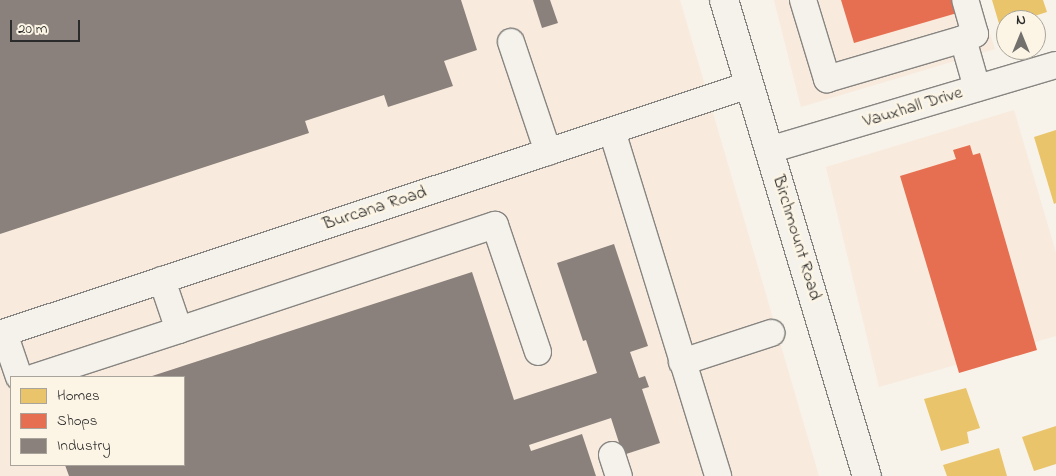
<!DOCTYPE html>
<html>
<head>
<meta charset="utf-8">
<style>
  body { margin:0 }
  #map { position:relative; width:1056px; height:476px; overflow:hidden; background:#f7f3ea; font-family:"Indie Flower",sans-serif }
  div>[style] { position:absolute }
  [style*='--x'] { left:calc(var(--x)*1px); top:calc(var(--y)*1px); width:calc(var(--w)*1px); rotate:calc(var(--a)*1deg) }
  .built>* { inset:0; background:#f8eadc }
  .homes>* { inset:0; background:#e9c46a }
  .shops>* { inset:0; background:#e76f51 }
  .industry>* { inset:0; background:#8a817c }
  .roads { filter:drop-shadow(1px 0 #878581) drop-shadow(-1px 0 #878581) drop-shadow(0 1px #878581) drop-shadow(0 -1px #878581) }
  .minor>* { height:26px; margin:-13px; padding:0 13px; transform-origin:13px; border-radius:13px; background:#f5f2ec }
  .major>* { height:28px; margin:-14px; padding:0 14px; transform-origin:14px; border-radius:14px; background:#f5f2ec }
  span { translate:-50% -50%; white-space:nowrap; text-align:center; line-height:1.15; -webkit-text-stroke:5px #fcf5e5; paint-order:stroke }
  .street-label { font-size:18px; color:#2b2b2b }
  .legend { position:absolute; left:10px; top:376px; width:175px; height:90px; box-sizing:border-box; background:#fcf5e5; border:1px solid #a8a49b; margin:0; padding:6px 9px; list-style:none; font-size:15px; color:#2b2b2b }
  .legend li { display:flex; align-items:center; gap:10px; height:25px }
  .legend b { width:25px; border:1px solid #a8a49b }
  .north { position:absolute; left:996px; top:10px; width:50px; height:50px; box-sizing:border-box; background:#fcf5e5; border:1px solid #a8a49b; border-radius:50%; rotate:0deg; font-size:14px; font-weight:700; line-height:20px; text-align:center; color:#2b2b2b }
  .north::after { content:''; display:block; margin:auto; width:18px; height:22px; background:#72716e; clip-path:polygon(50% 0,100% 100%,50% 72%,0 100%) }
  .scale { position:absolute; left:10px; top:20px; width:70px; height:22px; box-sizing:border-box; border:2px solid #2b2b2b; border-top:0; padding-left:6px; font-size:15px; line-height:18px; white-space:nowrap; color:#2b2b2b; -webkit-text-stroke:4px #fcf5e5; paint-order:stroke }
</style>
</head>
<body>
<div id="map">
  <div class="built">
    <i style="clip-path:polygon(evenodd,0 0,680px 0,819px 476px,0 476px,0 0,11px 377px,184px 377px,184px 465px,11px 465px,11px 377px)"></i>
    <i style="clip-path:polygon(774px 0,979px 0,995px 49px,801px 107px)"></i>
    <i style="clip-path:polygon(1014px 110px,1056px 253px,1056px 336px,879px 387px,826px 167px)"></i>
  </div>
  <div class="homes">
    <i style="clip-path:polygon(992px 0,1043px 0,1047px 12px,1022px 20px,1006px 20px,1006px 25px,1000px 27px)"></i>
    <i style="clip-path:polygon(1056px 130px,1056px 203px,1054px 204px,1034px 137px)"></i>
    <i style="clip-path:polygon(966px 388px,980px 428px,967px 432px,969px 443px,941px 451px,924px 399px)"></i>
    <i style="clip-path:polygon(1056px 426px,1056px 464px,1034px 471px,1022px 437px)"></i>
    <i style="clip-path:polygon(999px 448px,1007px 476px,947px 476px,943px 465px)"></i>
  </div>
  <div class="shops">
    <i style="clip-path:polygon(841px 0,956px 0,964px 11px,854px 43px)"></i>
    <i style="clip-path:polygon(970px 145px,973px 155px,980px 153px,1037px 350px,959px 373px,900px 176px,956px 159px,953px 150px)"></i>
  </div>
  <div class="industry">
    <i style="clip-path:polygon(0 0,461px 0,477px 50px,444px 61px,453px 86px,388px 107px,384px 95px,305px 121px,309px 133px,0 234px)"></i>
    <i style="clip-path:polygon(533px 0,550px 0,558px 23px,542px 28px)"></i>
    <i style="clip-path:polygon(614px 244px,648px 346px,630px 352px,639px 378px,645px 376px,649px 387px,642px 389px,660px 443px,623px 455px,611px 418px,529px 445px,531px 451px,582px 434px,596px 476px,69px 476px,65px 465px,184px 465px,184px 377px,149px 377px,472px 272px,514px 400px,597px 373px,586px 340px,583px 341px,557px 263px)"></i>
  </div>
  <div class="roads">
    <div class="minor">
      <i style="--x:803;--y:0;--w:83;--a:73.1"></i>
      <i style="--x:827;--y:79;--w:142;--a:-16.4"></i>
      <i style="--x:963;--y:39;--w:51;--a:74.1"></i>
      <i style="--x:963;--y:39;--w:13;--a:-23"></i>
      <i style="--x:975;--y:34;--w:35;--a:-106"></i>
      <i style="--x:511;--y:42;--w:116;--a:71.4"></i>
      <i style="--x:612;--y:131;--w:361;--a:72.9"></i>
      <i style="--x:769;--y:150;--w:299;--a:-16.5"></i>
      <i style="--x:179;--y:330;--w:333;--a:-18.4"></i>
      <i style="--x:495;--y:225;--w:134;--a:71.3"></i>
      <i style="--x:4;--y:333;--w:46;--a:71.2"></i>
      <i style="--x:0;--y:334;--w:789;--a:-18.39"></i>
      <i style="--x:682;--y:362;--w:94;--a:-18"></i>
      <i style="--x:35;--y:377;--w:151;--a:-18.1"></i>
      <i style="--x:179;--y:330;--w:53;--a:-108.8"></i>
      <i style="--x:612;--y:455;--w:22;--a:72"></i>
    </div>
    <div class="major">
      <i style="--x:724;--y:0;--w:497;--a:73.3"></i>
    </div>
  </div>
  <div class="street-label">
    <span style="left:913px;top:108px;rotate:-17deg">Vauxhall Drive</span>
    <span style="left:375px;top:209px;rotate:-18deg">Burcana Road</span>
    <span style="left:796px;top:238px;rotate:73deg">Birchmount Road</span>
  </div>
  <ul class="legend">
  <li><b style="height:14px;background:#e9c46a"></b>Homes</li>
  <li><b style="height:14px;background:#e76f51"></b>Shops</li>
  <li><b style="height:14px;background:#8a817c"></b>Industry</li>
  </ul>
  <div class="north">N</div>
  <div class="scale">20 m</div>
</div>
</body>
</html>
